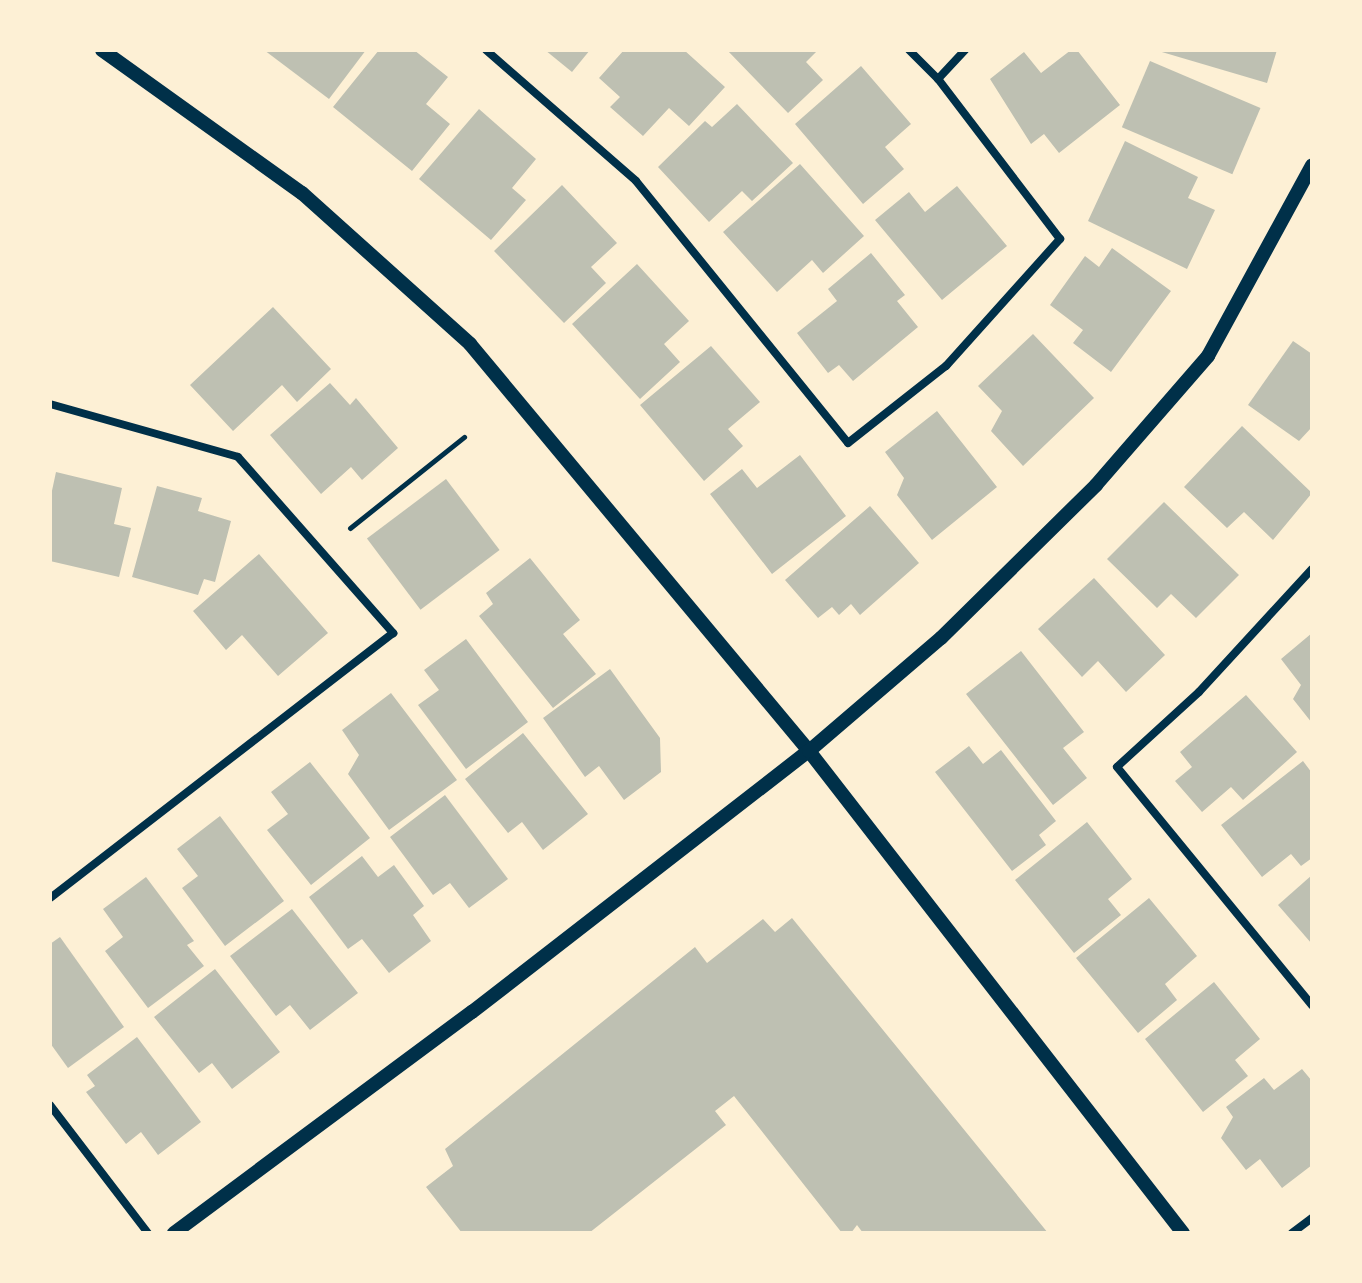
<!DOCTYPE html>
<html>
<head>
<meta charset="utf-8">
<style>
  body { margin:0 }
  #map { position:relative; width:1362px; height:1283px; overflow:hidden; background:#fdf0d5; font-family:"PT Serif",serif }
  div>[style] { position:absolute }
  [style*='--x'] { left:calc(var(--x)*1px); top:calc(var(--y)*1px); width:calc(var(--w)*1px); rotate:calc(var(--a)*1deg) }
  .building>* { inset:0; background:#bec0b2; transform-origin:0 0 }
  .path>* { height:5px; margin:-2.5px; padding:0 2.5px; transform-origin:2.5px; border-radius:2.5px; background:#003049 }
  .minor>* { height:8px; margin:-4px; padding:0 4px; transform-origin:4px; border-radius:4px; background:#003049 }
  .tertiary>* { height:14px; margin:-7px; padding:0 7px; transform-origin:7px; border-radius:7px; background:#003049 }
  span { translate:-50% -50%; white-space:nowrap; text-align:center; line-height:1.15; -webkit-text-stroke:6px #fdf0d5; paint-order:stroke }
  .frame { position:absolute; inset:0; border:52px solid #fdf0d5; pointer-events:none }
</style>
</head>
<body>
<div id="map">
  <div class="building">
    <i style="clip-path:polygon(264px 50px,366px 50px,329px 99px)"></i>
    <i style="clip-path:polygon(379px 50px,414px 50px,448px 77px,426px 104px,450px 124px,412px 171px,333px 107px)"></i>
    <i style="clip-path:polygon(545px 50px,590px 50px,572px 72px)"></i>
    <i style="clip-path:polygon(624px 50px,684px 50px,725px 87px,689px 126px,669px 108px,643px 136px,610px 107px,620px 97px,599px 78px)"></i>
    <i style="clip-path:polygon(727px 50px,818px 50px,806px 62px,823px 80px,788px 113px)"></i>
    <i style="clip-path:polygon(1071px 50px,1077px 50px,1120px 105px,1059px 153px,1044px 134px,1031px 144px,990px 79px,1024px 52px,1041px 73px)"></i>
    <i style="clip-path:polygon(1155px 50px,1277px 50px,1267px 83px)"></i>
    <i style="left:1150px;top:61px;width:120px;height:72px;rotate:23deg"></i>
    <i style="clip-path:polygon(861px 66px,911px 124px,885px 147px,904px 169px,863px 204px,795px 124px)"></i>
    <i style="clip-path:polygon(737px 104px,793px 163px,752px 201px,742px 191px,709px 222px,658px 167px,705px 121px,712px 127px)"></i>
    <i style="clip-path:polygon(479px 109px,536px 159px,512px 188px,526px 200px,491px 240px,419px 179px)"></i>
    <i style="clip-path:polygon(1125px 141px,1198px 177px,1188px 198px,1215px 210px,1187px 269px,1088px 221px)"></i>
    <i style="clip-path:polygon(800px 164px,864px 236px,823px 273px,812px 260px,777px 292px,723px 232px)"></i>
    <i style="clip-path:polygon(562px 185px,617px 243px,591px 267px,606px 283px,564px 323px,494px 251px)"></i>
    <i style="clip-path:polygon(957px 186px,1007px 246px,942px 300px,875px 220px,909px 192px,925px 212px)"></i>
    <i style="clip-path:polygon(1112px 248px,1171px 291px,1111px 372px,1073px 343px,1083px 330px,1050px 305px,1085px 256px,1099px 267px)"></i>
    <i style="clip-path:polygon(871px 253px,905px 295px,897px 301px,918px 327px,853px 381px,839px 365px,828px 373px,797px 333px,837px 301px,828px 289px)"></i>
    <i style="clip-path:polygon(637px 264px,689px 321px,664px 344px,680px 362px,640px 399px,572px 324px)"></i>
    <i style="clip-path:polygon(273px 307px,331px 369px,297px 402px,282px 385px,233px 431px,190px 385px)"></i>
    <i style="clip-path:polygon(1033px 334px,1094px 398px,1023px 466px,991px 431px,1002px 411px,978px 386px)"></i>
    <i style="clip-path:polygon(1293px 341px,1312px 354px,1312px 427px,1299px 441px,1248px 405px)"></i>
    <i style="clip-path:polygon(711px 346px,760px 402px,728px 429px,743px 446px,704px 481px,640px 405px)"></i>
    <i style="clip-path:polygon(330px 383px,350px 405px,356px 398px,398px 448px,362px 480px,351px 467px,321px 494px,270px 435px)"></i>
    <i style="clip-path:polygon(937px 411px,997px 487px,932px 540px,897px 495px,904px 478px,885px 452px)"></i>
    <i style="clip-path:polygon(1242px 426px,1312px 493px,1273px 540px,1244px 512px,1227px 528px,1184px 487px)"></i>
    <i style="clip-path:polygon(800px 455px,846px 516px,772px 574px,710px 494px,742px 469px,757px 488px)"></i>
    <i style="clip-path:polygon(56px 472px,122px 488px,114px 524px,131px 528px,119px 577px,50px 561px,50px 500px)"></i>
    <i style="left:446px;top:479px;width:89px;height:99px;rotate:53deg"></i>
    <i style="clip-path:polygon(157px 486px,202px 498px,198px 511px,231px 521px,215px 582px,204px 579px,198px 595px,132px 577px)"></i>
    <i style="clip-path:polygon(1164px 502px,1239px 575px,1196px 618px,1171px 594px,1157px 608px,1107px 559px)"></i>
    <i style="clip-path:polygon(870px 506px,919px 563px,860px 615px,851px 604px,839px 615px,832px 607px,818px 618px,785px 580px)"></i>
    <i style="clip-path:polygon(259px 554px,328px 633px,278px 676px,242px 635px,226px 650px,193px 611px)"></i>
    <i style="clip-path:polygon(530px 558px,580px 620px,563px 634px,596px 674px,553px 708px,479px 616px,493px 604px,486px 593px)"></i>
    <i style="clip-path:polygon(1094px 578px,1165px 655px,1126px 692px,1098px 661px,1082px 677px,1038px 629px)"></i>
    <i style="clip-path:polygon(1312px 633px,1312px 723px,1293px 699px,1301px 685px,1281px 659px)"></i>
    <i style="clip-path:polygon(466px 639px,528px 722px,466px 769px,418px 705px,439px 690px,424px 670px)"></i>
    <i style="clip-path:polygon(1021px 651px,1084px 732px,1063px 748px,1087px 778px,1053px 805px,966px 694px)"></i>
    <i style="clip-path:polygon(610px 669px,660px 738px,661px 772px,624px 800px,599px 766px,585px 777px,543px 718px)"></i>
    <i style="clip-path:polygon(391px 693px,457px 780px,389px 830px,348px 774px,359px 755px,342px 730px)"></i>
    <i style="clip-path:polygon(1246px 695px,1297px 752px,1243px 800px,1231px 787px,1202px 812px,1175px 781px,1192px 767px,1180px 752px)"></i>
    <i style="clip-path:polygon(523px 733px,588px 814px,543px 850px,522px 822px,508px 833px,465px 779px)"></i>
    <i style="clip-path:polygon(969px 746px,983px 764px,1001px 750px,1056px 821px,1039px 835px,1046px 845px,1012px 871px,935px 772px)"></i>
    <i style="clip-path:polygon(1303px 761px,1312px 773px,1312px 858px,1301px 866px,1291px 854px,1262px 877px,1221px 825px)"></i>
    <i style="clip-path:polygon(310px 762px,370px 838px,311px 885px,267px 830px,288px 814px,271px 792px)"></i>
    <i style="clip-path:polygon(445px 795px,508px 879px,469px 908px,450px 883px,433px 895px,390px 837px)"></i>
    <i style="clip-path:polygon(220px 816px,284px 901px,225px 946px,182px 888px,198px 876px,177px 849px)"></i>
    <i style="clip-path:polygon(1087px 822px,1132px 879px,1108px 899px,1121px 915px,1074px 953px,1015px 880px)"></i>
    <i style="clip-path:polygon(362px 856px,378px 877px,394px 865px,424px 906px,413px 915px,431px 941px,389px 973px,362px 939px,348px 949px,309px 897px)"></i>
    <i style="clip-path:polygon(1312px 875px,1312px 944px,1278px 905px)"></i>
    <i style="clip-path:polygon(146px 877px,194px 941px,187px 945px,204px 966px,148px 1008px,105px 951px,123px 937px,103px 909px)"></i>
    <i style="clip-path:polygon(1149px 898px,1197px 956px,1165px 984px,1177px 1000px,1138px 1033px,1076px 958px)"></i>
    <i style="clip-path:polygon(292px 909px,358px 993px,310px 1030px,290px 1005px,276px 1016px,230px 956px)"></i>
    <i style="clip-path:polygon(792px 918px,1048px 1233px,863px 1233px,857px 1225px,851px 1233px,842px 1233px,734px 1096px,715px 1111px,726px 1125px,589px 1233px,462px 1233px,426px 1187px,453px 1166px,445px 1149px,695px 947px,707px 963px,763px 919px,775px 932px)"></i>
    <i style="clip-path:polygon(60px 937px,124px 1027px,68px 1068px,50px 1043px,50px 944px)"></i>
    <i style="clip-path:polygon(215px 969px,280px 1052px,232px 1089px,212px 1063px,199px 1073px,154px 1017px)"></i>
    <i style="clip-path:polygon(1214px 982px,1260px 1039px,1235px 1060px,1248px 1076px,1203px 1112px,1145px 1039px)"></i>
    <i style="clip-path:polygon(137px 1037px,201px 1122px,158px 1155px,141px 1132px,126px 1144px,86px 1092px,95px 1086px,87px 1075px)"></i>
    <i style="clip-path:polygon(1302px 1069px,1312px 1081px,1312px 1165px,1282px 1188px,1260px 1159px,1246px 1170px,1221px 1138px,1233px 1117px,1226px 1107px,1264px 1078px,1274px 1090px)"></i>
  </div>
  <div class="path">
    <i style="--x:350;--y:528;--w:146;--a:-38.6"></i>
  </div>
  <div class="minor">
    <i style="--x:486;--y:50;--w:199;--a:41.1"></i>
    <i style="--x:636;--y:181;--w:337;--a:51"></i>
    <i style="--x:848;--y:443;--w:125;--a:-38.2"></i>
    <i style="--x:946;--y:366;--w:171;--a:-48.1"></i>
    <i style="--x:1060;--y:239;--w:201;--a:-127.3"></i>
    <i style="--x:938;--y:79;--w:41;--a:-135"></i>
    <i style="--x:938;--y:79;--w:40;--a:-47"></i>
    <i style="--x:50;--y:404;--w:195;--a:15.7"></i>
    <i style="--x:238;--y:457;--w:235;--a:48.6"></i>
    <i style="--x:393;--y:633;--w:433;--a:142.3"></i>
    <i style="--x:1312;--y:569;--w:167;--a:132.6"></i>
    <i style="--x:1199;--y:692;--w:111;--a:137.6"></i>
    <i style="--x:1117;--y:767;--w:308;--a:50.7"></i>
    <i style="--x:50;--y:1105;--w:161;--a:52.6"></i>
    <i style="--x:1292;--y:1233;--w:25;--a:-37"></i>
  </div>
  <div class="tertiary">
    <i style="--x:102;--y:50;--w:246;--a:35.6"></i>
    <i style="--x:302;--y:193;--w:226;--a:41.9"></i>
    <i style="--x:470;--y:344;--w:530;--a:50.21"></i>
    <i style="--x:809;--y:751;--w:610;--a:52.19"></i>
    <i style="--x:174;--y:1233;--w:371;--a:-36.6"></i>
    <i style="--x:472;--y:1012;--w:426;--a:-37.8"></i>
    <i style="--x:809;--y:751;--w:174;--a:-40.6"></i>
    <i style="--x:941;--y:638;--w:218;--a:-44.6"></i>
    <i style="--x:1096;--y:485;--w:171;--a:-49"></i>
    <i style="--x:1208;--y:356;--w:217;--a:-61.4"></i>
  </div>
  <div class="frame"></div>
</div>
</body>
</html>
